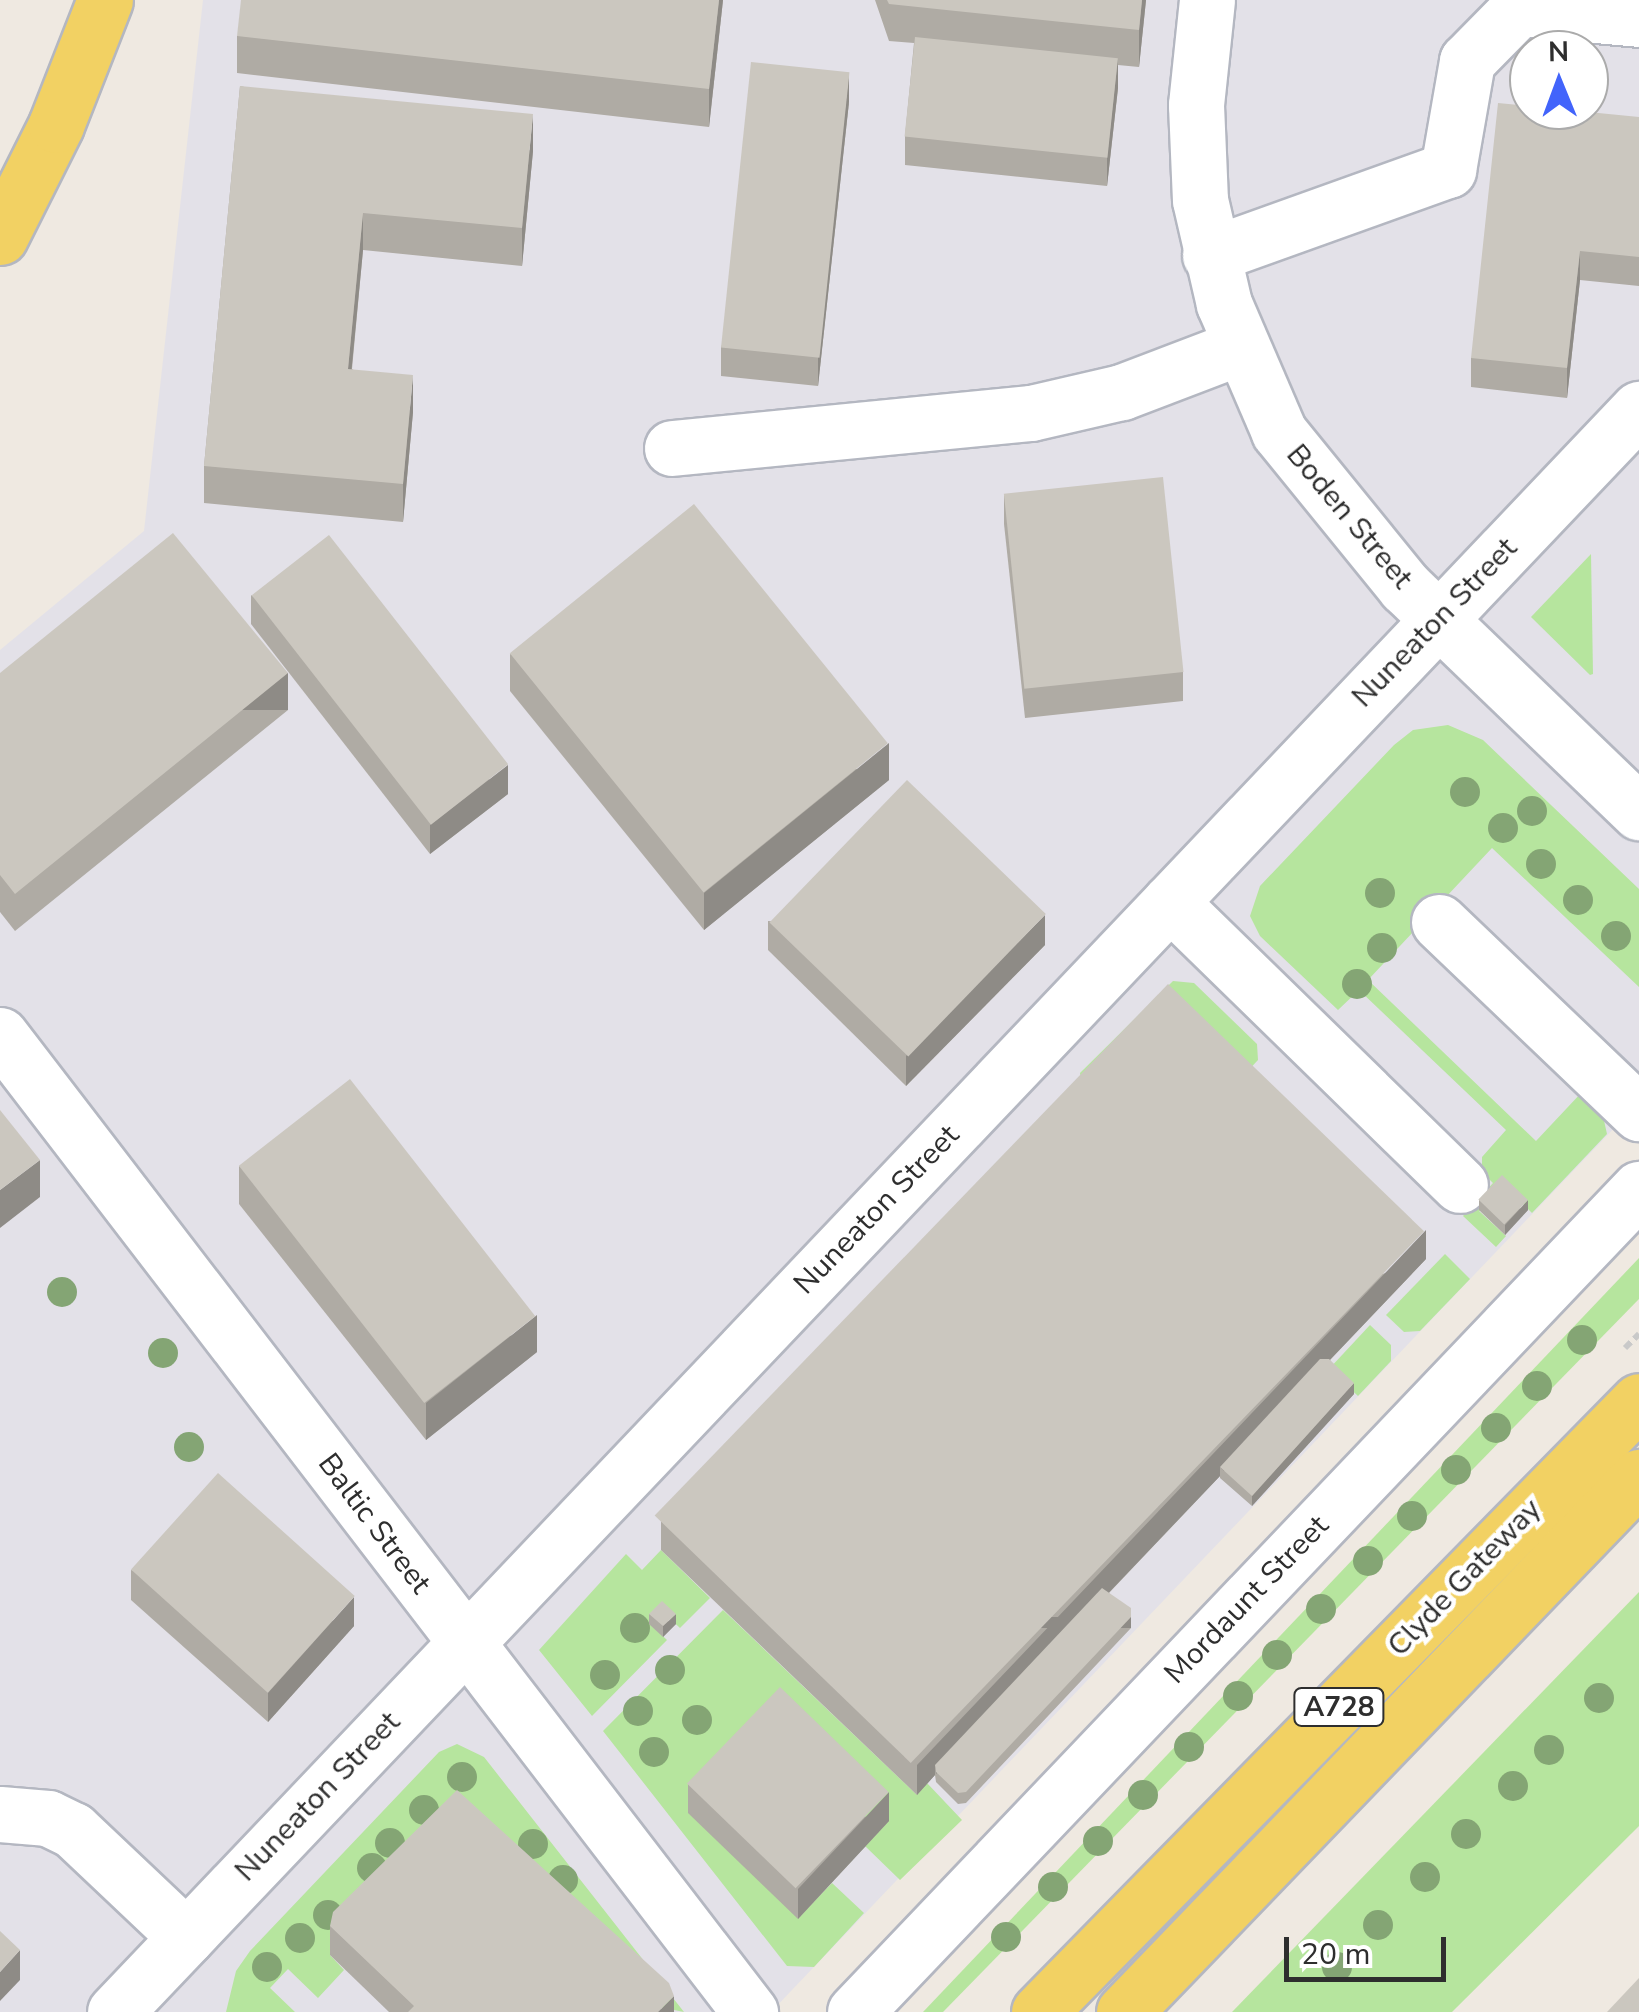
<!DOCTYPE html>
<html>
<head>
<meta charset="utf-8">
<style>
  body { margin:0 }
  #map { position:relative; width:1639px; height:2012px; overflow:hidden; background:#efe9e1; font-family:"Nunito Sans",sans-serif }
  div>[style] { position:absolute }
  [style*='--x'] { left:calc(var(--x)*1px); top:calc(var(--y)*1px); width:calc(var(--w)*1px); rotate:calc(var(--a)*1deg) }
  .industrial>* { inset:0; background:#e3e1e8 }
  .green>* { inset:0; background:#b6e59e }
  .path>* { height:6px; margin-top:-3px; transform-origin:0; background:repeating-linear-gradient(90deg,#c9c9c9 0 8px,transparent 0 13px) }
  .roads { filter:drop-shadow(2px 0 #b4b7c1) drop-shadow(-2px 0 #b4b7c1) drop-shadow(0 2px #b4b7c1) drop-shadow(0 -2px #b4b7c1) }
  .minor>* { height:55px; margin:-27.5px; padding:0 27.5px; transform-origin:27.5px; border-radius:27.5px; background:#fff }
  .major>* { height:55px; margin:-27.5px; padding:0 27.5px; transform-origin:27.5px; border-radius:27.5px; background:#f2d163 }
  .trees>* { width:30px; height:30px; margin:-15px; border-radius:50%; background:#84a574 }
  .wall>* { inset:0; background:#afaba4 }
  .shaded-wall>* { inset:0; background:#8e8b86; transform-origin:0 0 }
  .building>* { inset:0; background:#cbc7bf; transform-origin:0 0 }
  span { translate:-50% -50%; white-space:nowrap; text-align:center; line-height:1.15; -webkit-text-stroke:9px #fff; paint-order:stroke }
  .shield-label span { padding:2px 8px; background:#fff; border:2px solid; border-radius:8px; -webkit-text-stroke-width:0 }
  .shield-label { font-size:28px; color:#2e2e2e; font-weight:700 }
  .street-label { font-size:30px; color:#2e2e2e }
  .north { position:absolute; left:1509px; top:30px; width:100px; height:100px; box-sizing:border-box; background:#fff; border:2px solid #ababab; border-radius:50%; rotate:359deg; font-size:28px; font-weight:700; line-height:40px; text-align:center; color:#2e2e2e }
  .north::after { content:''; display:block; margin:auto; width:35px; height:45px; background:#4264fb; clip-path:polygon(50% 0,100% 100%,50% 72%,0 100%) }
  .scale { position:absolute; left:1284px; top:1937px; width:162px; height:45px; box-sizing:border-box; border:5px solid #2e2e2e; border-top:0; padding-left:12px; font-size:30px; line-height:35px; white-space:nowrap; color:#2e2e2e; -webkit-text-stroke:8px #fff; paint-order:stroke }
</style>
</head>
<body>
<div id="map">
  <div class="industrial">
    <i style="clip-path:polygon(evenodd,203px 0,1639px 0,1639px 1102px,771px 2012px,0 2012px,0 650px,144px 531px,203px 0,1529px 50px,1589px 50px,1589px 110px,1529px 110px,1529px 50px)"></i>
  </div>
  <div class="green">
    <i style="clip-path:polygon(1591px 554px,1593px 674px,1590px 675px,1531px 617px)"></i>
    <i style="clip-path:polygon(1448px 725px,1483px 740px,1639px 889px,1639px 987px,1492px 848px,1368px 980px,1536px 1141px,1582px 1092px,1603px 1116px,1607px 1134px,1532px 1213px,1520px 1201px,1479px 1211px,1506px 1236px,1496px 1247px,1463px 1216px,1493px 1183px,1482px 1172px,1482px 1157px,1506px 1130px,1359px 990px,1338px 1010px,1260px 936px,1250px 916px,1260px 886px,1394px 745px,1413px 730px)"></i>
    <i style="clip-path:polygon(1173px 981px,1194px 983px,1257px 1044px,1258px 1060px,1242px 1077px,1081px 1080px,1080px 1073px)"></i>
    <i style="clip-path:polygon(1445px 1254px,1470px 1279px,1420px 1331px,1404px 1332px,1386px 1315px)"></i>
    <i style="clip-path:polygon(1639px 1258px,1639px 1299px,943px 2012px,923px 2012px)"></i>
    <i style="clip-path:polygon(1370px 1325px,1391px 1345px,1391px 1361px,1358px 1396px,1329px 1369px)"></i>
    <i style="clip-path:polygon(661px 1550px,710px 1598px,680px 1628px,663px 1612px,650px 1624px,667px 1640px,592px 1716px,539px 1650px,626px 1554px,642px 1570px)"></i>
    <i style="clip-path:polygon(1639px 1592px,1639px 1826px,1452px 2012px,1232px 2012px)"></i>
    <i style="clip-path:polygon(723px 1610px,916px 1794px,927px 1783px,962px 1820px,900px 1880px,865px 1846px,889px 1821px,798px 1918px,832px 1883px,864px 1913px,814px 1967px,787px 1966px,603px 1731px)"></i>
    <i style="clip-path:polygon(457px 1744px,484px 1757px,684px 2012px,333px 1941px,330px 1955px,344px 1970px,318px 1998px,288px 1969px,270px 1988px,295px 2012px,226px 2012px,236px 1971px,250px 1951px,439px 1752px)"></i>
  </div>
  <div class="path">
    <i style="--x:1625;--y:1348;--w:20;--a:-45"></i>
  </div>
  <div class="roads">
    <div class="minor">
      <i style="--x:1207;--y:0;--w:106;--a:96"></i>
      <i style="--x:1196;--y:105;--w:95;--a:87.6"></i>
      <i style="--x:1200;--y:200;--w:107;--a:77"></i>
      <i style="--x:1224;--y:304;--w:139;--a:66.7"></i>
      <i style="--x:1279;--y:432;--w:200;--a:50.9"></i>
      <i style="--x:1405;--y:587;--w:325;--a:43.9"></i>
      <i style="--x:1210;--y:255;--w:253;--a:-19.7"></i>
      <i style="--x:1448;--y:170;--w:111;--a:-80.1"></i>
      <i style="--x:1467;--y:61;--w:74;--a:-45.5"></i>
      <i style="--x:1519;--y:8;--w:121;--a:5.2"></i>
      <i style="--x:672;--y:448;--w:361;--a:-5.6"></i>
      <i style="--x:1031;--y:413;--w:93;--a:-13"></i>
      <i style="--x:1122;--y:392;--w:126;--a:-20.9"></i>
      <i style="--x:1170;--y:902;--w:405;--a:44.3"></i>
      <i style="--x:1439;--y:922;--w:277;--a:43.7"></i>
      <i style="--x:0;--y:1035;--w:1232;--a:52.49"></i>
      <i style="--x:0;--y:1814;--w:48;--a:4.8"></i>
      <i style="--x:48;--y:1818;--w:28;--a:26"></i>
      <i style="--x:73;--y:1830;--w:156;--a:43.4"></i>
      <i style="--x:115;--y:2012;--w:2212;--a:-46.45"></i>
      <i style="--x:855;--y:2012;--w:1137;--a:-46.39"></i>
    </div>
    <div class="major">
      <i style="--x:0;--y:237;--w:125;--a:-63.4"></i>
      <i style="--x:56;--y:125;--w:134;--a:-68.6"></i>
      <i style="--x:1039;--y:2012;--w:856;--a:-45.52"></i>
      <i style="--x:1124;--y:2012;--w:743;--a:-46.09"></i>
    </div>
  </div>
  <div class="trees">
    <i style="left:1465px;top:792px"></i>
    <i style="left:1532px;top:811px"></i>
    <i style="left:1503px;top:828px"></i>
    <i style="left:1541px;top:864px"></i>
    <i style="left:1380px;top:893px"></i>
    <i style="left:1578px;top:900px"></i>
    <i style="left:1616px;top:936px"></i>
    <i style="left:1382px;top:948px"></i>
    <i style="left:1357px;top:984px"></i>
    <i style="left:62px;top:1292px"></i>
    <i style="left:1582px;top:1340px"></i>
    <i style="left:163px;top:1353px"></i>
    <i style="left:1537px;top:1386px"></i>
    <i style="left:1496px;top:1428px"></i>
    <i style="left:189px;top:1447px"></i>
    <i style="left:1456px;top:1470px"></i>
    <i style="left:1412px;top:1516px"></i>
    <i style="left:1368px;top:1561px"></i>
    <i style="left:1321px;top:1609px"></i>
    <i style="left:635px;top:1628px"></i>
    <i style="left:1277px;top:1655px"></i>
    <i style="left:670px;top:1670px"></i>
    <i style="left:605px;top:1675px"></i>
    <i style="left:1238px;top:1696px"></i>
    <i style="left:1599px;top:1698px"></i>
    <i style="left:638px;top:1711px"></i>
    <i style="left:697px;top:1720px"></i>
    <i style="left:1189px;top:1747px"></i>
    <i style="left:1549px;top:1750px"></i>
    <i style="left:654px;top:1752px"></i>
    <i style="left:462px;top:1777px"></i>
    <i style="left:1513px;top:1786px"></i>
    <i style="left:1143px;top:1795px"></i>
    <i style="left:424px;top:1810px"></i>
    <i style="left:1466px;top:1834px"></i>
    <i style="left:1098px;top:1841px"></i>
    <i style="left:390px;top:1843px"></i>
    <i style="left:533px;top:1844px"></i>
    <i style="left:372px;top:1868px"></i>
    <i style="left:1425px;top:1877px"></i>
    <i style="left:563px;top:1880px"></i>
    <i style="left:1053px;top:1887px"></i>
    <i style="left:328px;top:1915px"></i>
    <i style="left:1378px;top:1925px"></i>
    <i style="left:1006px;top:1937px"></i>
    <i style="left:300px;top:1938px"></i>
    <i style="left:267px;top:1967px"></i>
    <i style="left:1337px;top:1967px"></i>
  </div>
  <div class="wall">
    <i style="clip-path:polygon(723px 0,709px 127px,237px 73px,237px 36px)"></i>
    <i style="clip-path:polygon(875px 0,1146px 0,1139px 67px,1118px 65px,1118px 88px,1107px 186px,905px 165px,905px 136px,914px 43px,889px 41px)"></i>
    <i style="clip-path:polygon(240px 86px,533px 151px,522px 266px,363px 250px,352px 369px,413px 412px,403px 522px,204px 503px,204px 466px)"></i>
    <i style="clip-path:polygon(849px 102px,818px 386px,721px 376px,721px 347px)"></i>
    <i style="clip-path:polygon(1639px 117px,1639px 286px,1580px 280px,1567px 398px,1471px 387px,1471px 358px)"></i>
    <i style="clip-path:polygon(1004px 495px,1183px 672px,1183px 701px,1025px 718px,1004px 524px)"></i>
    <i style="clip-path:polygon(251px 595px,508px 794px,430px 854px,251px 624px)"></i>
    <i style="clip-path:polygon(510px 654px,889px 780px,704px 930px,510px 691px)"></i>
    <i style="clip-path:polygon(0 673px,288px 710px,15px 931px,0 912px)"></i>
    <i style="clip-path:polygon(768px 921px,1045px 945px,906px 1086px,768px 950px)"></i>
    <i style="clip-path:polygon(239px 1166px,537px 1352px,426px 1440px,239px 1204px)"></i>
    <i style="clip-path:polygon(1479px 1200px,1528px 1210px,1505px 1235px,1479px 1210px)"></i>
    <i style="clip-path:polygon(1426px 1259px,1330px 1360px,1354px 1394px,1252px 1506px,1220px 1478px,1220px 1476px,1109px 1593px,1131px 1628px,966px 1803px,958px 1804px,936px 1782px,935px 1775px,917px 1795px,661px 1550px,661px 1521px)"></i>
    <i style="clip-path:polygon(131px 1570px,354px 1626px,268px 1722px,131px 1600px)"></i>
    <i style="clip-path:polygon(649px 1614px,676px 1624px,663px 1637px,649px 1624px)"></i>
    <i style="clip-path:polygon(688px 1784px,889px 1821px,798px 1919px,688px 1813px)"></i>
    <i style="clip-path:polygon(330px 1926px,674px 2012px,389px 2012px,330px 1955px)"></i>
  </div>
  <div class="shaded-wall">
    <i style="clip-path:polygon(719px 0,723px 0,709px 127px,709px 89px)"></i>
    <i style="clip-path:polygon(1142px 0,1146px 0,1139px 67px,1139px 30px)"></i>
    <i style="clip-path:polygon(1118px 58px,1118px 88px,1107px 186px,1107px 157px)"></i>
    <i style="clip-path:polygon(849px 72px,849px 102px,818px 386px,818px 357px)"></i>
    <i style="clip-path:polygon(533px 114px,533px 151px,522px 266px,522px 228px)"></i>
    <i style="clip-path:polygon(363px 213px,363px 250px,348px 406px,348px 369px)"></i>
    <i style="clip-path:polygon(1580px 251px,1580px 280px,1567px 398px,1567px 368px)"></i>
    <i style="clip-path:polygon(413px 375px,413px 412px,403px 522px,403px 484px)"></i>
    <i style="left:288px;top:673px;width:37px;height:351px;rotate:90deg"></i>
    <i style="clip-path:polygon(889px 743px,889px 780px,704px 930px,704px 893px)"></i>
    <i style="clip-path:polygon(508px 765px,508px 794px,430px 854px,430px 825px)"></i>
    <i style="clip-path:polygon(1045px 915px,1045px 945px,906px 1086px,906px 1056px)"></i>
    <i style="clip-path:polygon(40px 1160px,40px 1197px,0 1228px,0 1190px)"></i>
    <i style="clip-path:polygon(1528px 1200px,1528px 1210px,1505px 1235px,1505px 1225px)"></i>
    <i style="clip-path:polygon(1426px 1230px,1426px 1259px,1224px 1471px,1220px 1467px,1220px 1476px,936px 1774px,935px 1765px,935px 1775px,917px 1795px,917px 1765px)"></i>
    <i style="clip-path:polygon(537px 1315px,537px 1352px,426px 1440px,426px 1403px)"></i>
    <i style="clip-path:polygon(1354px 1383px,1354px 1394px,1252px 1506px,1252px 1496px)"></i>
    <i style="clip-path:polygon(354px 1597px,354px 1626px,268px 1722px,268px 1693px)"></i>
    <i style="clip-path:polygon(676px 1614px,676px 1624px,663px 1637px,663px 1626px)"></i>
    <i style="left:1131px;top:1617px;width:11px;height:241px;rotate:90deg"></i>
    <i style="clip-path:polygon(889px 1792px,889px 1821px,798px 1919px,798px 1889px)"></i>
    <i style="clip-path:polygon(20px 1950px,20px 1980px,0 2001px,0 1972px)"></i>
    <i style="clip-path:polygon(674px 1996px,674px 2012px,658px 2012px)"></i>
  </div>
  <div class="building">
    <i style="clip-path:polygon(241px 0,719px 0,709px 89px,237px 36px)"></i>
    <i style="clip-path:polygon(887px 0,1142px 0,1139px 30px,889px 4px)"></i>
    <i style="left:915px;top:37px;width:204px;height:100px;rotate:6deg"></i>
    <i style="left:751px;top:62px;width:99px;height:287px;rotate:6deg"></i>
    <i style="clip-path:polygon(240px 86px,533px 114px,522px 228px,363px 213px,348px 369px,413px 375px,403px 484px,204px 466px)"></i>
    <i style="clip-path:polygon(1498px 103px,1529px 106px,1529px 110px,1568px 110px,1639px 117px,1639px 257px,1580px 251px,1567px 368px,1471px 358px)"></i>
    <i style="left:1163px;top:477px;width:196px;height:160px;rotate:84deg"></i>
    <i style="left:694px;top:504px;width:308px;height:237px;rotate:51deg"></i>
    <i style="clip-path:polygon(173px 533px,288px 673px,15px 894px,0 875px,0 673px)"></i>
    <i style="left:329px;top:535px;width:291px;height:98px;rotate:52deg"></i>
    <i style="left:907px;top:780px;width:193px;height:198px;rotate:44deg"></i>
    <i style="left:1168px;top:984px;width:356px;height:739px;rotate:44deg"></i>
    <i style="left:350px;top:1079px;width:301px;height:141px;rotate:52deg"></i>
    <i style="clip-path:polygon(0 1110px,40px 1160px,0 1190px)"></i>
    <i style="left:1502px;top:1175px;width:36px;height:34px;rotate:44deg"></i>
    <i style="clip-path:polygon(1320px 1359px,1329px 1359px,1354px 1383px,1252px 1496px,1220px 1467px)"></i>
    <i style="left:218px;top:1473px;width:184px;height:130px;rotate:42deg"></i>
    <i style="clip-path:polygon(1102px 1588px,1131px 1608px,1131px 1617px,966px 1792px,958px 1793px,936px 1772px,935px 1765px)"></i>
    <i style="clip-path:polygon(662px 1601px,676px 1614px,663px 1626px,649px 1614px)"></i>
    <i style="left:780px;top:1687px;width:151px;height:134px;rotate:44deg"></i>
    <i style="clip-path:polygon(457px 1790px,669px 1983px,674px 1996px,658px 2012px,408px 2012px,414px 2006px,330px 1926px,333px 1912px)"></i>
    <i style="clip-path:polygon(0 1931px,20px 1950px,0 1972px)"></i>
    <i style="clip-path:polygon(1639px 1978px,1639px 2012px,1607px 2012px)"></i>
  </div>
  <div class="shield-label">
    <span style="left:1339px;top:1707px">A728</span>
  </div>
  <div class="street-label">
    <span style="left:1349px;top:517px;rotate:50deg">Boden Street</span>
    <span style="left:1435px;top:623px;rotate:-46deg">Nuneaton Street</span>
    <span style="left:877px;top:1210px;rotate:-46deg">Nuneaton Street</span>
    <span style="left:374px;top:1524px;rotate:53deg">Baltic Street</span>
    <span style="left:1465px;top:1578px;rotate:-46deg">Clyde Gateway</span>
    <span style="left:1247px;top:1600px;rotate:-46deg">Mordaunt Street</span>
    <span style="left:318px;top:1797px;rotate:-46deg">Nuneaton Street</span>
  </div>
  <div class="north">N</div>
  <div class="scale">20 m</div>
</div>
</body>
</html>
